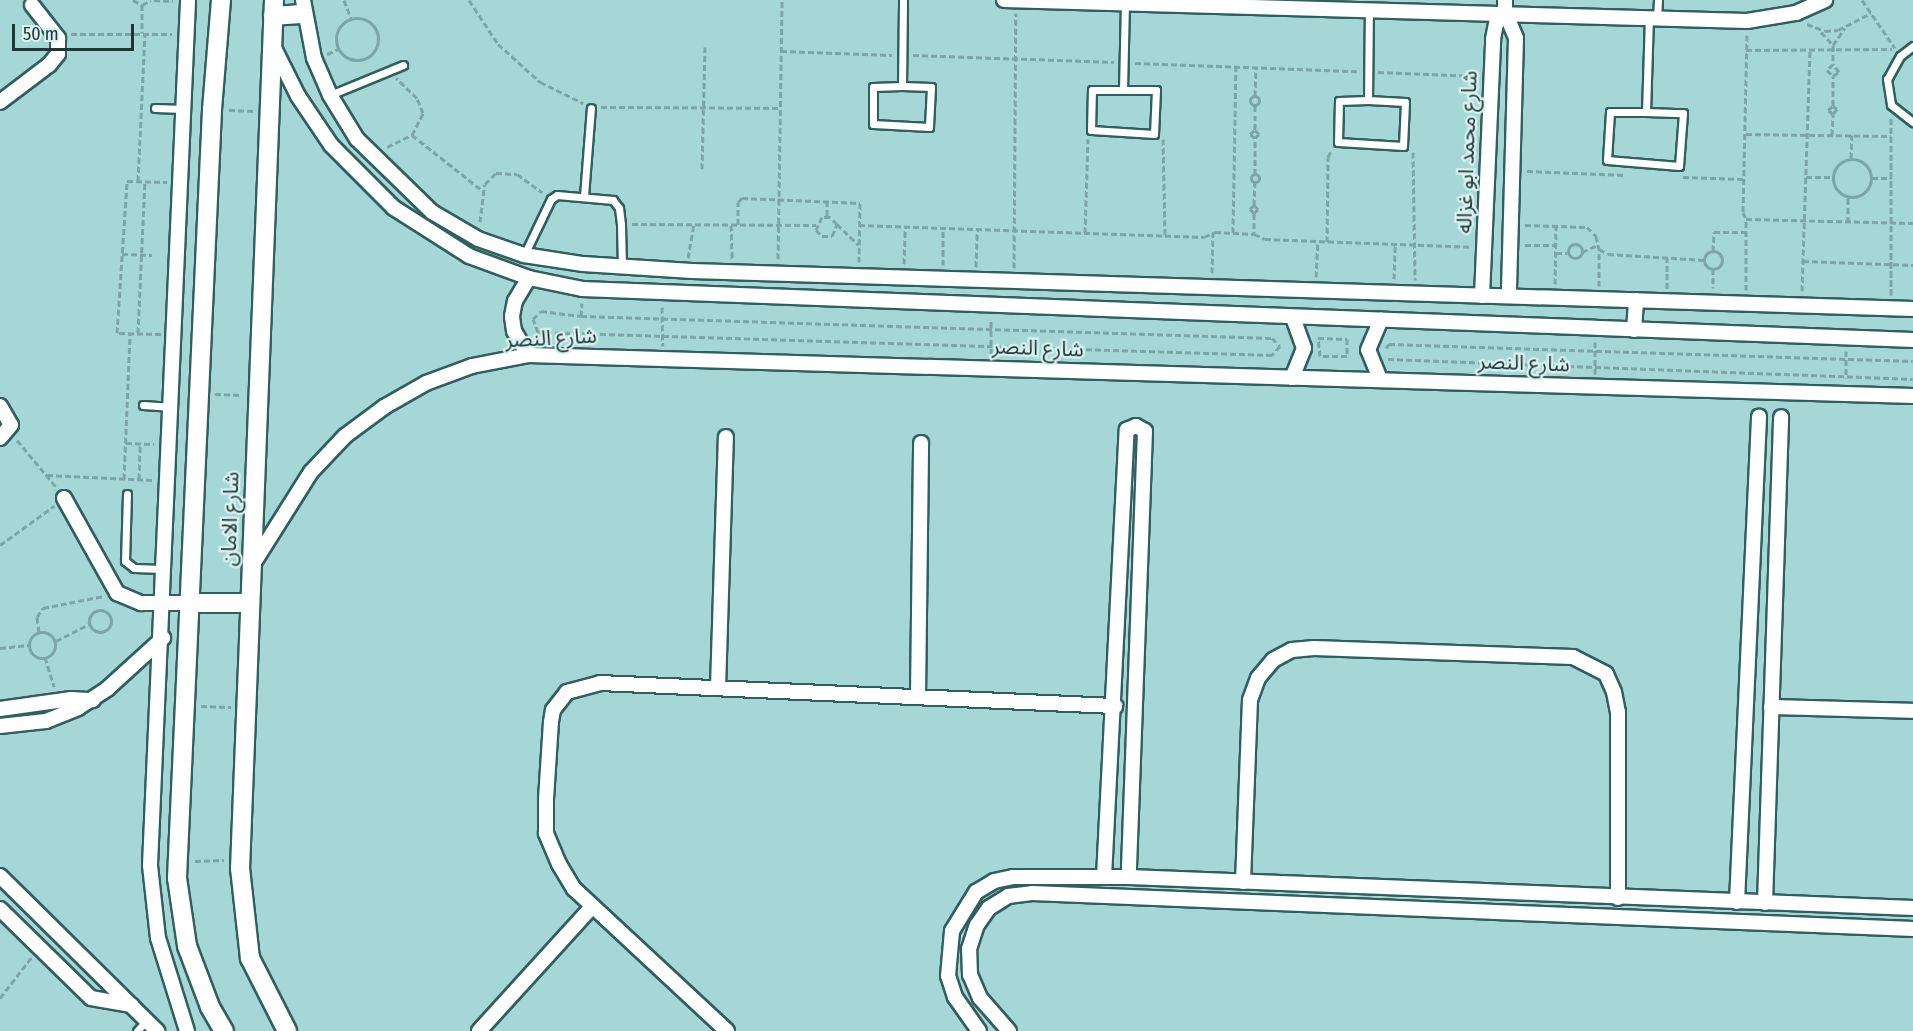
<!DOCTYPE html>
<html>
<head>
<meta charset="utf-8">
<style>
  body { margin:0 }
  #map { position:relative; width:1913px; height:1031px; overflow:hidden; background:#a6d7d7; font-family:"Fira Sans Condensed","Noto Sans Arabic",sans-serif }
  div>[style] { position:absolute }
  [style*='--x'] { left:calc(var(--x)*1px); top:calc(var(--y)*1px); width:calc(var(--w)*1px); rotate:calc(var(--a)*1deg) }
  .path>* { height:3px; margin-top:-1.5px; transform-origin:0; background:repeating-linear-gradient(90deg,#7da5a5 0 6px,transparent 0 9px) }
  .path>.ring { margin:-1.5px; padding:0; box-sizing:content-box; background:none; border:3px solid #7da5a5; border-radius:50% }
  .roads { filter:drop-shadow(2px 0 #305f5e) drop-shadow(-2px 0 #305f5e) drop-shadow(0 2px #305f5e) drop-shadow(0 -2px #305f5e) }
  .lane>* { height:7px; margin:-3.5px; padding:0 3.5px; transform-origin:3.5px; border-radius:3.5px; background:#fff }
  .street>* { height:14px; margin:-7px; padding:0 7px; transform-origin:7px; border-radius:7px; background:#fff }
  .secondary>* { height:18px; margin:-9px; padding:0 9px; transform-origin:9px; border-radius:9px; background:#fff }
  span { translate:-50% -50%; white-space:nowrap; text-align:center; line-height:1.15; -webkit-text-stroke:4.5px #daf3f2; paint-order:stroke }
  .street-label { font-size:21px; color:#213535 }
  .scale { position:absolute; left:12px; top:24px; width:122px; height:27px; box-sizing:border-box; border:3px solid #213535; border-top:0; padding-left:8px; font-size:18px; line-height:21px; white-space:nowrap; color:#213535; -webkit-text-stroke:4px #daf3f2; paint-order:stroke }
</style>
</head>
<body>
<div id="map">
  <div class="path">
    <i style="--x:133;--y:0;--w:10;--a:29"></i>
    <i style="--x:142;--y:5;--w:10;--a:-29"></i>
    <i style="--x:154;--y:0;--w:19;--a:3"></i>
    <i style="--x:344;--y:0;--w:19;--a:69"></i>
    <i style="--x:469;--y:0;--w:53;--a:56.6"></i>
    <i style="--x:498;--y:44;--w:57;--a:42.1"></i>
    <i style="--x:540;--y:82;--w:48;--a:26"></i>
    <i style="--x:1862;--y:0;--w:58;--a:55.5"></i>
    <i style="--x:142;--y:5;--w:28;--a:90"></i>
    <i class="ring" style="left:336px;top:18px;width:39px;height:39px"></i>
    <i style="--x:1807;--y:24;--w:19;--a:21"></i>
    <i style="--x:1825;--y:31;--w:13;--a:-4"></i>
    <i style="--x:1838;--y:30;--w:37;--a:-27"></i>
    <i style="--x:1821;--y:32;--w:18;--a:47"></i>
    <i style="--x:1833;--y:45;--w:19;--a:90"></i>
    <i style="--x:71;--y:34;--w:101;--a:0"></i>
    <i style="--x:1747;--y:35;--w:177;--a:91.3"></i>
    <i style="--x:1743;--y:212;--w:8;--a:67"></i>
    <i style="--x:1746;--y:219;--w:167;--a:1.4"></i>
    <i style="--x:1833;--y:45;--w:21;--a:-55"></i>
    <i style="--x:1746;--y:50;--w:146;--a:-0.4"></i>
    <i style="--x:781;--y:51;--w:111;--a:2.1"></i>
    <i style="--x:327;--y:54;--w:13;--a:-23"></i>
    <i style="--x:913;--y:55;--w:201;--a:2"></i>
    <i style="--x:1135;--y:63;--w:222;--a:2.1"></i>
    <i style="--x:1378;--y:72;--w:98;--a:2.3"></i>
    <i style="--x:1255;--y:96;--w:29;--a:-88"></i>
    <i class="ring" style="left:1250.5px;top:96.5px;width:6px;height:6px"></i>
    <i style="--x:1833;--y:106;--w:30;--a:-90"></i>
    <i style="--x:1833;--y:76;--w:7;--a:-34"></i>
    <i style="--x:1839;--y:72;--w:10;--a:-127"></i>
    <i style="--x:1833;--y:64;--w:8;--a:135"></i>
    <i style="--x:1827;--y:70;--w:8;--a:45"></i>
    <i style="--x:601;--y:107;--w:179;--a:0.3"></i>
    <i style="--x:229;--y:110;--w:26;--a:2"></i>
    <i style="--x:1891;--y:118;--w:177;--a:90"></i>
    <i style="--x:1255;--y:130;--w:6;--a:45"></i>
    <i style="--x:1259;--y:134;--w:6;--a:135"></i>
    <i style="--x:1255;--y:138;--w:6;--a:-141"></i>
    <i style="--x:1250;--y:134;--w:6;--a:-39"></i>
    <i style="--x:1255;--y:130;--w:25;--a:-90"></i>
    <i style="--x:1746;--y:134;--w:145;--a:0.8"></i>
    <i style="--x:412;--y:135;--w:90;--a:38.3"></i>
    <i style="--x:1832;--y:135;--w:21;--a:-87"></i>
    <i style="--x:1833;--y:114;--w:6;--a:-141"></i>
    <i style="--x:1828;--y:110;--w:6;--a:-39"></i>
    <i style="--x:1833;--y:106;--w:5;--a:37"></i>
    <i style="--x:1837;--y:109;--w:6;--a:129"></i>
    <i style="--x:1163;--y:139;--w:97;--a:88.8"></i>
    <i style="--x:387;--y:147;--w:28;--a:-26"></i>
    <i style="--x:412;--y:135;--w:25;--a:-63"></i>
    <i style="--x:423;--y:113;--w:16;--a:-112"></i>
    <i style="--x:417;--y:98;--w:29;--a:-136"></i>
    <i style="--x:1413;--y:152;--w:128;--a:89.1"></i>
    <i style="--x:1851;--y:158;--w:23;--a:-88"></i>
    <i class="ring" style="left:1833px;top:159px;width:35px;height:35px"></i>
    <i style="--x:702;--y:169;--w:122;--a:-88.6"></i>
    <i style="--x:1527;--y:171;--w:98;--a:2.3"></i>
    <i class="ring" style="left:1251px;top:174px;width:5px;height:5px"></i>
    <i style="--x:1255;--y:174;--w:36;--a:-90"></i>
    <i style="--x:1683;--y:177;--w:61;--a:1.9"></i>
    <i style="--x:1806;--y:177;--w:27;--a:0"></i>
    <i style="--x:1872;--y:178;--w:19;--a:0"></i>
    <i style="--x:138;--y:181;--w:147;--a:-87.3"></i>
    <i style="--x:1254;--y:205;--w:6;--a:135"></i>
    <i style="--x:1250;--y:209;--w:6;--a:45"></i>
    <i style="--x:1254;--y:213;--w:6;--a:-45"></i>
    <i style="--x:1258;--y:209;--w:6;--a:-135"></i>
    <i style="--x:1254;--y:205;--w:23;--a:-88"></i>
    <i style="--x:1254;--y:213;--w:21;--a:90"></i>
    <i style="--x:827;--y:216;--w:14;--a:-90"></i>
    <i style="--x:480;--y:222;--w:38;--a:-83"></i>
    <i style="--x:485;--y:184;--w:16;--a:-45"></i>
    <i style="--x:496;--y:173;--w:21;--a:3"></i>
    <i style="--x:517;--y:174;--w:31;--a:36"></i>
    <i style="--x:1848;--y:222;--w:25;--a:-90"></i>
    <i style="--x:632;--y:224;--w:184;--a:0.3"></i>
    <i style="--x:837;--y:224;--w:10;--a:-135"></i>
    <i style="--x:830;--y:217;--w:8;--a:180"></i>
    <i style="--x:822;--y:217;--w:14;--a:115"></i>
    <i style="--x:816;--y:230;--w:8;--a:45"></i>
    <i style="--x:822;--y:236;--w:10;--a:0"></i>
    <i style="--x:832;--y:236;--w:13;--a:-67"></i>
    <i style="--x:837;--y:224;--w:30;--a:44"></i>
    <i style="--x:731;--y:225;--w:34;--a:88"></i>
    <i style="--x:738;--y:225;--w:23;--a:-90"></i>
    <i style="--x:738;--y:202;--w:6;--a:-45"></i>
    <i style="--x:742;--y:198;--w:118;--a:2.4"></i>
    <i style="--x:860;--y:203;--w:59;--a:91"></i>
    <i style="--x:859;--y:225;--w:345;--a:2"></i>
    <i style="--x:1204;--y:237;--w:12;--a:-24"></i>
    <i style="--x:1215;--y:232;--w:39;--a:3"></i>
    <i style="--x:1254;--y:234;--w:12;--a:24"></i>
    <i style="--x:1265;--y:239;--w:205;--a:2.2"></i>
    <i style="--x:1525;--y:225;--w:62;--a:1.8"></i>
    <i style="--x:1587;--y:227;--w:13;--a:45"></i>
    <i style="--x:1596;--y:236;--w:13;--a:77"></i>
    <i style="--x:1599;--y:249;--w:10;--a:29"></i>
    <i style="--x:1608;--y:254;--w:97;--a:3.5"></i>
    <i style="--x:1085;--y:233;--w:94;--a:-88.2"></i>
    <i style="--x:1233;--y:233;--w:166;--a:-89"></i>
    <i style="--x:1327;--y:242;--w:85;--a:-89.3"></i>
    <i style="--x:1328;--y:157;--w:9;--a:-63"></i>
    <i class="ring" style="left:1568px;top:244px;width:11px;height:11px"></i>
    <i style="--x:1525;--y:245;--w:31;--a:0"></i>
    <i style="--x:1713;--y:251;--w:19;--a:-87"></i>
    <i style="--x:1714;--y:232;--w:33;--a:0"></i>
    <i class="ring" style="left:1704px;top:251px;width:15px;height:15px"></i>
    <i style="--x:1582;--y:252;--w:17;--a:-24"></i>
    <i style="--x:1556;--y:253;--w:11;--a:0"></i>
    <i style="--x:122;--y:254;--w:30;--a:2"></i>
    <i style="--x:688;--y:258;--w:34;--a:-80"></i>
    <i style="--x:778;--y:259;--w:259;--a:-89.1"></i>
    <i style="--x:1803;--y:261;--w:110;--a:2.1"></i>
    <i style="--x:904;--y:264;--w:37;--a:-88"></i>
    <i style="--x:943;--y:265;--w:37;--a:-90"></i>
    <i style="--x:976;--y:267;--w:38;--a:-88"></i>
    <i style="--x:1014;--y:268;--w:255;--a:-89.6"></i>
    <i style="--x:1713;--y:269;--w:19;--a:90"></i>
    <i style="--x:1212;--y:273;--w:40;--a:-88.6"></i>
    <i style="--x:1316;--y:277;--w:35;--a:-87"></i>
    <i style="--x:1394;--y:279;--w:35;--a:-88"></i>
    <i style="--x:1555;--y:284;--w:58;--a:-89"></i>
    <i style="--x:1599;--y:286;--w:37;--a:-90"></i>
    <i style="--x:1667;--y:289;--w:31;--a:-90"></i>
    <i style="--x:1746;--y:290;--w:71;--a:-90"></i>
    <i style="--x:1802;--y:291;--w:242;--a:-88.1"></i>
    <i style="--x:662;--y:307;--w:39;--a:89"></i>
    <i style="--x:541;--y:311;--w:40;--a:7.1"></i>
    <i style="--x:581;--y:316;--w:691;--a:1.82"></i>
    <i style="--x:1272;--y:338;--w:11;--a:45"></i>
    <i style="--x:1280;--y:346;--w:12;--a:132"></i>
    <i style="--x:1272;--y:355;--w:734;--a:-178.21"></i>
    <i style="--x:538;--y:332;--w:14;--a:-111"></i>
    <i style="--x:533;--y:319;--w:11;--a:-45"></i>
    <i style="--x:581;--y:316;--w:13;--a:-86"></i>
    <i style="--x:138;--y:333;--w:152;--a:-87.4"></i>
    <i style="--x:161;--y:334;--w:44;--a:-178.7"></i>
    <i style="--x:117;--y:333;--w:152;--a:-86.2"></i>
    <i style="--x:127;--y:181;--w:40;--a:1.4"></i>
    <i style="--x:1318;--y:338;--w:29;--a:2"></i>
    <i style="--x:1347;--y:339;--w:17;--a:90"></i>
    <i style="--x:1347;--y:356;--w:27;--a:180"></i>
    <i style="--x:1320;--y:356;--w:18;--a:-96"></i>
    <i style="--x:1386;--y:348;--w:5;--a:-53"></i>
    <i style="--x:1389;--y:344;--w:524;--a:1.86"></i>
    <i style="--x:1846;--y:351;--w:27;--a:90"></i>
    <i style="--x:991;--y:355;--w:36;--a:-90"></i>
    <i style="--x:1388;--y:359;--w:525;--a:2.18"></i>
    <i style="--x:1595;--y:374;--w:32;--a:-90"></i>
    <i style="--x:215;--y:394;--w:27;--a:2"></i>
    <i style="--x:17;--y:440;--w:62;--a:50.2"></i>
    <i style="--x:126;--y:443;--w:28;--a:2"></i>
    <i style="--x:47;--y:475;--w:106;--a:2.7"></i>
    <i style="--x:124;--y:479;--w:146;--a:-87.6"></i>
    <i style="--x:139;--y:479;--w:36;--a:-88"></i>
    <i style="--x:0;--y:545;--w:67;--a:-35.8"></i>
    <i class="ring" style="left:89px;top:610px;width:19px;height:19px"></i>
    <i class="ring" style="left:29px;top:632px;width:23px;height:23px"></i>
    <i style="--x:39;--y:632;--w:15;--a:-98"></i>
    <i style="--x:37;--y:617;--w:11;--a:-56"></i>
    <i style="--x:43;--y:608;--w:62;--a:-11.1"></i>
    <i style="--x:56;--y:641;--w:37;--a:-27"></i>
    <i style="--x:0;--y:648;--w:29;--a:-6"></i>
    <i style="--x:45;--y:657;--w:31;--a:73"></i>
    <i style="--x:201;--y:706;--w:30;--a:2"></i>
    <i style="--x:195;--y:861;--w:29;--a:-2"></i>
    <i style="--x:0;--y:998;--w:51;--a:-52.2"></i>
  </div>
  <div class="roads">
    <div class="lane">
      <i style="--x:1657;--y:19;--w:19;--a:-87"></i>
      <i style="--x:1913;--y:46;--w:16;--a:142"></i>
      <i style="--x:1900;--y:56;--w:26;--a:119"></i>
      <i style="--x:1887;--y:79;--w:26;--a:81"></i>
      <i style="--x:1891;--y:105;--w:28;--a:38"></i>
      <i style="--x:902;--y:86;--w:29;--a:2"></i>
      <i style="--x:931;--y:87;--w:40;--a:92.9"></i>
      <i style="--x:929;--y:127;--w:56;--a:-176.9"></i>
      <i style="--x:873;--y:124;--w:37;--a:-90"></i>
      <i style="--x:873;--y:87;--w:29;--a:-2"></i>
      <i style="--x:902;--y:86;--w:86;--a:-89.3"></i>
      <i style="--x:1123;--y:90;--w:33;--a:0"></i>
      <i style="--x:1156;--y:90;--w:44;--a:92.6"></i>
      <i style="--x:1154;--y:134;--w:63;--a:-176.4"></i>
      <i style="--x:1091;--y:130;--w:40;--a:-88.6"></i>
      <i style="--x:1092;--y:90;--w:31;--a:0"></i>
      <i style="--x:1123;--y:90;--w:86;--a:-88.7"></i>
      <i style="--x:330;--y:95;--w:79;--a:-22.3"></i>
      <i style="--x:1368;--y:100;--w:37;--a:3"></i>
      <i style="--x:1405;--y:102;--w:44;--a:92.6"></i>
      <i style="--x:1403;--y:146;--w:65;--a:-176.5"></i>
      <i style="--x:1338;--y:142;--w:41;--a:-88.6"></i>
      <i style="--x:1339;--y:101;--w:29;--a:-2"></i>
      <i style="--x:1368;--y:100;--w:89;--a:-89.4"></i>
      <i style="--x:155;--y:108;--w:29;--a:2"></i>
      <i style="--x:1646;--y:112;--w:37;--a:2"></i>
      <i style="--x:1683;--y:113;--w:53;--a:94.3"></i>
      <i style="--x:1679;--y:166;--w:72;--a:-175.2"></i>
      <i style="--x:1607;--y:160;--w:48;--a:-86.4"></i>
      <i style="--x:1610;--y:112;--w:36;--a:0"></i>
      <i style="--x:1646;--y:112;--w:93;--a:-88.2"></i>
      <i style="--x:584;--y:196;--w:88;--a:-85.5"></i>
      <i style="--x:524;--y:255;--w:62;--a:-64.3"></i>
      <i style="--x:551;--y:199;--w:7;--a:-34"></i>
      <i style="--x:557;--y:195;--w:56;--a:5.1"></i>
      <i style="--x:613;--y:200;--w:10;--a:53"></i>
      <i style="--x:619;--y:208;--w:16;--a:83"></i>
      <i style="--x:621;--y:224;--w:43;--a:88.7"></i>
      <i style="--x:143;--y:405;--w:29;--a:4"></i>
      <i style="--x:127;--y:494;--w:67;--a:91.7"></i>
      <i style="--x:125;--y:561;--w:11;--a:38"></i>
      <i style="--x:134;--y:568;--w:29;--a:2"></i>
      <i style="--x:137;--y:1031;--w:15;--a:-48"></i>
    </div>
    <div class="street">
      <i style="--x:303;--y:0;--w:59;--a:79.3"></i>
      <i style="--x:314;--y:58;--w:40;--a:66.6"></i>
      <i style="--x:330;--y:95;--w:52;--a:58.5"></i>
      <i style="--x:357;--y:139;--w:105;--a:44.2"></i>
      <i style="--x:432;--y:212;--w:53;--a:30.4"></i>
      <i style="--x:478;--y:239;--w:49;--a:19.2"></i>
      <i style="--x:524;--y:255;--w:60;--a:8.7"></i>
      <i style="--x:583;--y:264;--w:109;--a:3.7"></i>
      <i style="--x:692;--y:271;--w:1222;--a:1.78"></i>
      <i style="--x:1004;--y:0;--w:743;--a:1.62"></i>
      <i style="--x:1747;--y:21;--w:50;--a:-9.3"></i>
      <i style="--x:1796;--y:13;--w:32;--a:-24"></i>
      <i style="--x:1505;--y:0;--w:12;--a:90"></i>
      <i style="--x:1505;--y:12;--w:28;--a:67"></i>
      <i style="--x:1516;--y:38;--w:258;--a:91.6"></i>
      <i style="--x:273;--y:46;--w:56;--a:63.4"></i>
      <i style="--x:298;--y:96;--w:59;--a:56"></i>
      <i style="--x:331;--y:145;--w:89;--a:45"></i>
      <i style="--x:394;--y:208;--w:89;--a:32.6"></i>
      <i style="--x:469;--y:256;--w:64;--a:20.1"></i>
      <i style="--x:529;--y:278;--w:54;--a:11.7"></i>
      <i style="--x:582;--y:289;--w:1332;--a:2.19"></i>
      <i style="--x:0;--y:102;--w:61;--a:-37.1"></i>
      <i style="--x:49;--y:65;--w:14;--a:-51"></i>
      <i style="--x:58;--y:54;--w:16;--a:-90"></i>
      <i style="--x:58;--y:38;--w:42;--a:-128.2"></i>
      <i style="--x:1482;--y:296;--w:257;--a:-87.5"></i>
      <i style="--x:1493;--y:39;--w:15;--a:-79"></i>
      <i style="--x:1496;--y:24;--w:15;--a:-53"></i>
      <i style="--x:1634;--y:330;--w:30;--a:-86"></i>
      <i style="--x:528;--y:355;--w:28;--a:-120"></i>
      <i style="--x:514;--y:331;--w:15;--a:-98"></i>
      <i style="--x:512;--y:316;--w:15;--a:-79"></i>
      <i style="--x:515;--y:301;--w:27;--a:-59"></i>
      <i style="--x:1292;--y:378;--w:32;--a:-68"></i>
      <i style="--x:1304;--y:348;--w:32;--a:-110"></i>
      <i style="--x:1380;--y:379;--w:31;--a:-112"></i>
      <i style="--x:1368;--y:350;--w:33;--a:-67"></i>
      <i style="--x:0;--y:406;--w:22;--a:60"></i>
      <i style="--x:11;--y:425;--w:17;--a:130"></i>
      <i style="--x:64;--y:498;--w:109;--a:60.8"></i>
      <i style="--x:117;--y:593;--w:26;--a:23"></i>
      <i style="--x:141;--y:603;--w:47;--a:0"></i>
      <i style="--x:253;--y:564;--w:109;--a:-57.8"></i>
      <i style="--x:311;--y:472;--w:50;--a:-46.6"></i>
      <i style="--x:345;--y:436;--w:49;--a:-36.6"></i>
      <i style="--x:384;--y:407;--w:48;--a:-29.7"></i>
      <i style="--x:426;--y:383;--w:49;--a:-20.3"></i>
      <i style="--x:472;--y:366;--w:57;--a:-11.1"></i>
      <i style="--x:528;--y:355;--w:1386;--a:1.7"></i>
      <i style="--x:718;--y:688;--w:251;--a:-88.2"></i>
      <i style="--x:918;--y:696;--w:253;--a:-89.3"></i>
      <i style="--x:1771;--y:707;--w:142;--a:1.6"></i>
      <i style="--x:0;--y:709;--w:72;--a:-8"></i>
      <i style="--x:71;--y:699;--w:22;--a:3"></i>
      <i style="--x:0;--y:726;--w:46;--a:-6.2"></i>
      <i style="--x:46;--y:721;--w:35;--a:-22"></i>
      <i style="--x:78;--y:708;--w:35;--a:-33"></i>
      <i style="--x:107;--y:689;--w:76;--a:-42.3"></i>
      <i style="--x:0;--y:876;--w:221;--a:44.6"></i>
      <i style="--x:1104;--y:877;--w:448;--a:-87.1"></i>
      <i style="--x:1127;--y:430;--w:10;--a:-24"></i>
      <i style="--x:1136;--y:426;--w:10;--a:29"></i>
      <i style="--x:1145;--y:431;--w:446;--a:92.1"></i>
      <i style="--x:1243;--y:882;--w:182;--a:-87.8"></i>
      <i style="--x:1250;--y:700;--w:23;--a:-70"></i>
      <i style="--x:1258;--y:678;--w:23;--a:-50"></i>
      <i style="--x:1273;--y:660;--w:21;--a:-28"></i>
      <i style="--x:1292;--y:650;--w:22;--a:-5"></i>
      <i style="--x:1314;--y:648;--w:259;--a:2"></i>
      <i style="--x:1573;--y:657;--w:37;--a:27"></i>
      <i style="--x:1606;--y:674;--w:20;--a:66"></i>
      <i style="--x:1614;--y:692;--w:20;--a:79"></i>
      <i style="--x:1618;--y:712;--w:186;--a:90"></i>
      <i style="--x:1737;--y:902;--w:486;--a:-87.4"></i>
      <i style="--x:1765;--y:903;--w:486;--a:-88.1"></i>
      <i style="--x:0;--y:909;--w:127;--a:44.4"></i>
      <i style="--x:91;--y:998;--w:41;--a:9.9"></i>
      <i style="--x:187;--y:1031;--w:97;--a:-107.3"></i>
      <i style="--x:158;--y:938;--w:73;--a:-96.3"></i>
      <i style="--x:150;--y:865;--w:866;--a:-87.48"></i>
      <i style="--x:479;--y:1031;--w:168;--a:-47.7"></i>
      <i style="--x:727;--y:1031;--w:209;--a:-137.1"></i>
      <i style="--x:574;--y:889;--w:29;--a:-121"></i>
      <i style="--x:559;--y:864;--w:34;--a:-113"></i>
      <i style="--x:546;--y:833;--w:34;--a:-90"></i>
      <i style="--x:546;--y:799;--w:77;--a:-86.3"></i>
      <i style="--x:551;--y:722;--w:12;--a:-81"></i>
      <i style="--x:553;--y:710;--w:23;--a:-52"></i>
      <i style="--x:567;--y:692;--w:34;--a:-15"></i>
      <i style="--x:600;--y:683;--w:516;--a:2.56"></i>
      <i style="--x:979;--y:1031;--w:42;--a:-125.2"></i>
      <i style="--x:955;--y:997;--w:22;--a:-108"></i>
      <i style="--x:948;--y:976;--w:45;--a:-84.9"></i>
      <i style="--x:952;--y:931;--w:46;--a:-58.4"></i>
      <i style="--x:976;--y:892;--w:21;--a:-31"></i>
      <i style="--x:994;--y:881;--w:19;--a:-12"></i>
      <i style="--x:1013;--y:877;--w:116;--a:0"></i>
      <i style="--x:1129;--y:877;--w:785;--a:2.26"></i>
      <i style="--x:1009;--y:1031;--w:44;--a:-131.3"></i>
      <i style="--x:980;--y:998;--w:25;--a:-113"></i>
      <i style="--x:970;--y:975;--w:26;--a:-92"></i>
      <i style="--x:969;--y:949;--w:25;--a:-72"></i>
      <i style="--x:977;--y:925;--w:21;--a:-55"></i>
      <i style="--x:989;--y:908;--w:22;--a:-32"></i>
      <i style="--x:1008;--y:896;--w:24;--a:-7"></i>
      <i style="--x:1032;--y:893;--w:882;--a:2.34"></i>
    </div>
    <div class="secondary">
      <i style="--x:221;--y:0;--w:110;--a:94.7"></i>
      <i style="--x:212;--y:110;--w:769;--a:92.61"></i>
      <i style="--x:177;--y:878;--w:69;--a:81.6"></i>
      <i style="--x:187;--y:946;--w:65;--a:69.3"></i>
      <i style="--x:210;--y:1007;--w:28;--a:60"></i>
      <i style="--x:274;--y:0;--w:869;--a:92.24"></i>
      <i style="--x:240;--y:868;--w:91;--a:83.7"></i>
      <i style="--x:250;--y:958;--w:82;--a:63.1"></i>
      <i style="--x:273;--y:16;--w:30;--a:-4"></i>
      <i style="--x:188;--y:603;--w:62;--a:0"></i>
    </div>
  </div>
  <div class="street-label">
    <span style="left:1467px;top:152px;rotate:-88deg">شارع محمد ابو غزاله</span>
    <span style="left:551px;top:338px;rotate:-3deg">شارع النصر</span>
    <span style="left:1038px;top:348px;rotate:2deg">شارع النصر</span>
    <span style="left:1524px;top:363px;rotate:2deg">شارع النصر</span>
    <span style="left:230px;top:519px;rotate:-88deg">شارع الامان</span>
  </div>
  <div class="scale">50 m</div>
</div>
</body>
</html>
